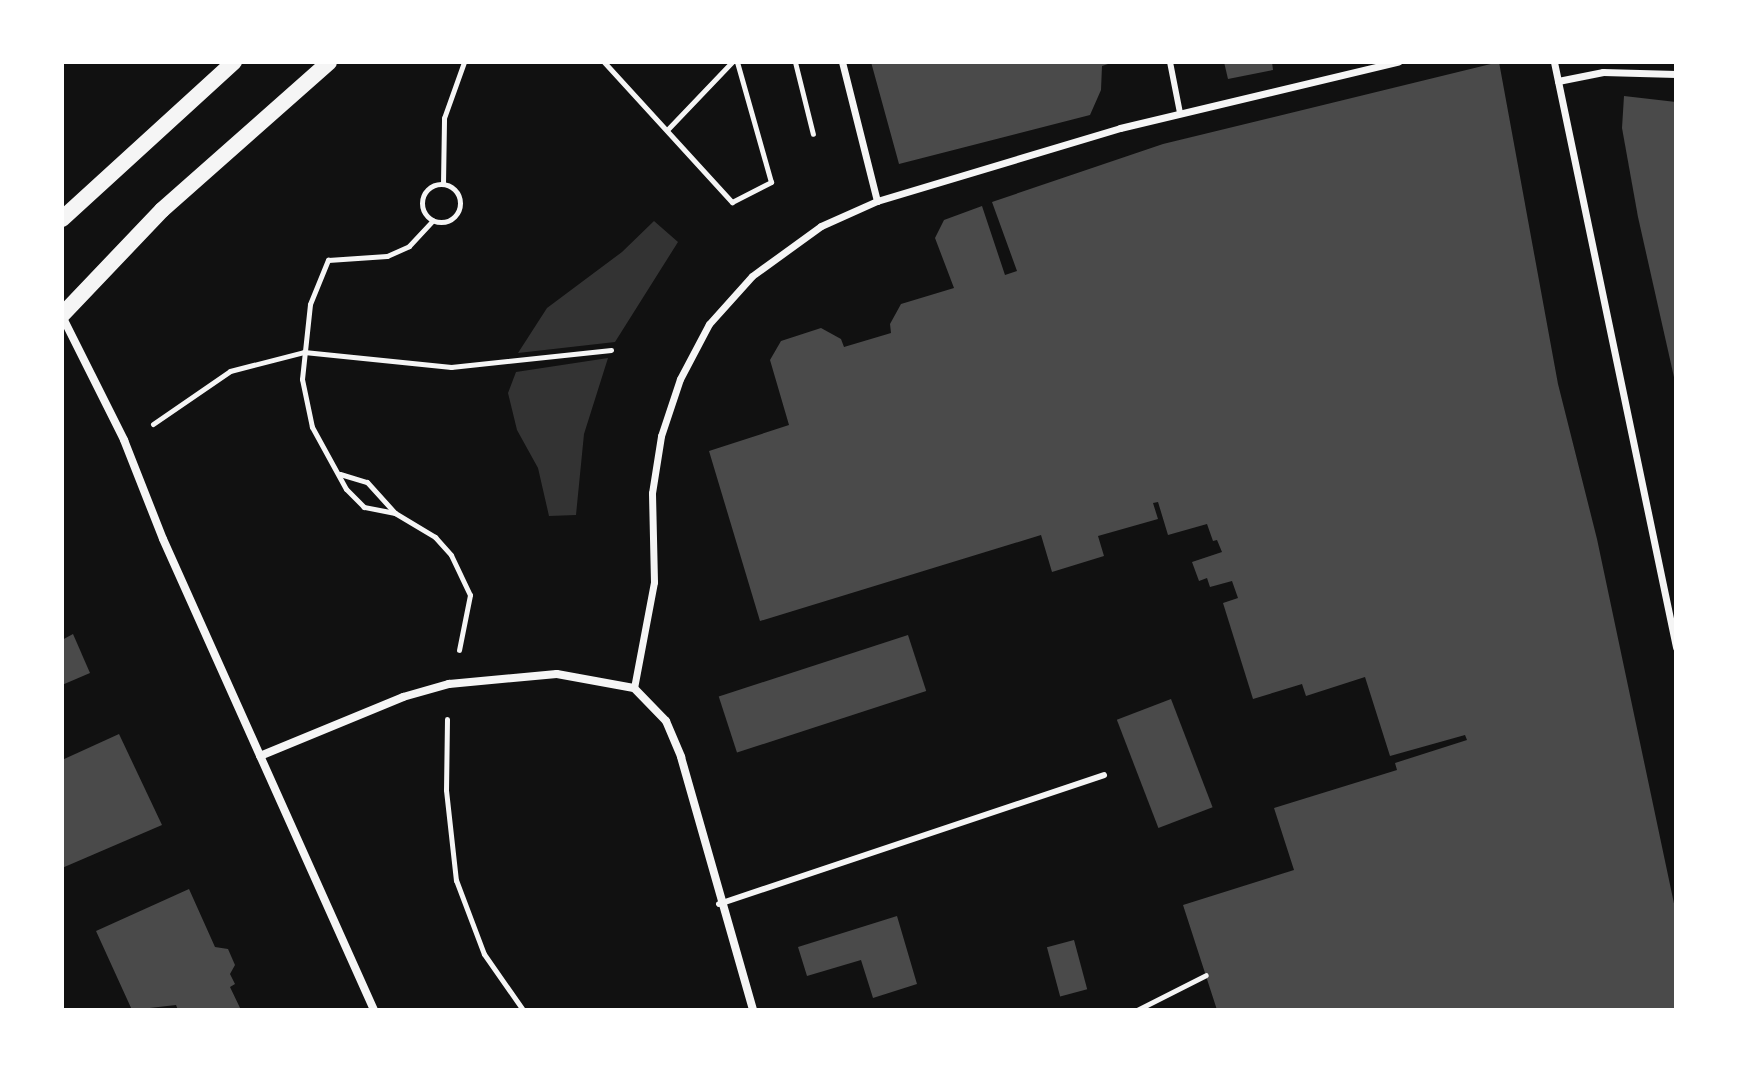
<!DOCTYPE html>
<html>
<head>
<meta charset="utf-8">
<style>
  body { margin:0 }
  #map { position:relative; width:1738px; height:1072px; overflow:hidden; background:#111; font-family:Arial,sans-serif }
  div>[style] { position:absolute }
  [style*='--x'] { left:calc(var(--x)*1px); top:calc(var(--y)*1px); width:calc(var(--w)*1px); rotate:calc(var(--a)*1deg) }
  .water>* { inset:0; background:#333 }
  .building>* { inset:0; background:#4a4a4a; transform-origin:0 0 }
  .path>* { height:5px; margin:-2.5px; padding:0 2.5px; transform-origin:2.5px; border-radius:2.5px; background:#f5f5f5 }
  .path>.ring { margin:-2.5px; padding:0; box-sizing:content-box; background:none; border:5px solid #f5f5f5; border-radius:50% }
  .service>* { height:6px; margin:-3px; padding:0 3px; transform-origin:3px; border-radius:3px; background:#f5f5f5 }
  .pedestrian>* { height:7px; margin:-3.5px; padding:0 3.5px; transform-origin:3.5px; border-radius:3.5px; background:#f5f5f5 }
  .minor>* { height:8px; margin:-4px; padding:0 4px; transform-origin:4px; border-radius:4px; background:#f5f5f5 }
  .secondary>* { height:16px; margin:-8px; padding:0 8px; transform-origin:8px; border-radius:8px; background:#f5f5f5 }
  span { translate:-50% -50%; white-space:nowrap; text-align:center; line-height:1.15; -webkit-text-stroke:8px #fff; paint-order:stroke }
  .frame { position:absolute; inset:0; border:64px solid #fff; pointer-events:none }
</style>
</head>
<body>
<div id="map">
  <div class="water">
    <i style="clip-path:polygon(654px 221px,678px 242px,615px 342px,518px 353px,547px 308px,622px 252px)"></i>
    <i style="clip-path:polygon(608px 358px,584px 434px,576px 515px,549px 516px,538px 468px,517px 430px,508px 393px,516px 372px)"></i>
  </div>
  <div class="building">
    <i style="clip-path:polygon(871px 62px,1111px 62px,1111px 63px,1102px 66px,1101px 90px,1090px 115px,899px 164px)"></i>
    <i style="clip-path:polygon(1224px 62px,1272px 62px,1273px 70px,1228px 79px)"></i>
    <i style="clip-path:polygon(1499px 62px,1558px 384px,1597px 539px,1676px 913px,1676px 1010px,1217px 1010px,1183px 905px,1294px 870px,1274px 808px,1397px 770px,1395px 763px,1467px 740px,1465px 735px,1390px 756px,1365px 677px,1306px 696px,1302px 684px,1253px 699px,1223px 603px,1238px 598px,1232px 581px,1210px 587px,1207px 578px,1199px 581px,1192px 562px,1222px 552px,1217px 540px,1213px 541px,1207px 524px,1168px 535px,1158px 502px,1153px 503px,1158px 519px,1098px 536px,1104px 556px,1052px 572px,1041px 535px,760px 621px,709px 451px,789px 425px,770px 360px,781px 341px,821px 328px,841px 339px,844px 347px,891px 333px,890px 324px,901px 304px,954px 288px,935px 238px,944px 220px,982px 206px,1005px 275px,1017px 271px,992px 202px,1163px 144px)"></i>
    <i style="clip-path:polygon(1624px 96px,1676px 102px,1676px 386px,1638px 217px,1622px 128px)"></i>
    <i style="clip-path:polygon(73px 634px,90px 673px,62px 685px,62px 640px)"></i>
    <i style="left:908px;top:635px;width:59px;height:199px;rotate:72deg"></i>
    <i style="left:1171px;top:699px;width:116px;height:58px;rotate:69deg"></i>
    <i style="clip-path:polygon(119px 734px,162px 825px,62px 868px,62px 760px)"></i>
    <i style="clip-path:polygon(189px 889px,215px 947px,228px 949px,235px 965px,230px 974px,235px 984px,230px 987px,241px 1010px,178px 1010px,176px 1005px,132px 1010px,96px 931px)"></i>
    <i style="clip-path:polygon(897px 916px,917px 984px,873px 998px,861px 960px,807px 976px,798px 947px)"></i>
    <i style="left:1074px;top:940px;width:51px;height:28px;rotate:75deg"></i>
  </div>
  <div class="path">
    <i style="--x:604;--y:62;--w:190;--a:47.6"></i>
    <i style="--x:732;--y:202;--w:44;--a:-27.1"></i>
    <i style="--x:771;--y:182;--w:125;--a:-105.8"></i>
    <i style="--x:795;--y:62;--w:74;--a:76"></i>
    <i style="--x:667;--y:130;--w:94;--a:-46.3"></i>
    <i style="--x:443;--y:184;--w:66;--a:-89.1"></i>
    <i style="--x:444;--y:118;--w:59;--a:-70.3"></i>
    <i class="ring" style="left:422px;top:184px;width:33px;height:33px"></i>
    <i style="--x:153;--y:424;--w:93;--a:-34.5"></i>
    <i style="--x:230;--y:371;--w:76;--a:-14.4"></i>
    <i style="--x:304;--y:352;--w:148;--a:5.8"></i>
    <i style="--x:451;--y:367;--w:161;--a:-6.1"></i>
    <i style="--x:340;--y:474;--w:28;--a:17"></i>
    <i style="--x:367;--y:482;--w:42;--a:47.9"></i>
    <i style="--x:395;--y:513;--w:47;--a:31"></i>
    <i style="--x:435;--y:537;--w:24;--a:48"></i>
    <i style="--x:451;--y:555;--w:44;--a:64.6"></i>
    <i style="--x:470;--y:595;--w:56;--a:101.3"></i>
    <i style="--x:395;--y:513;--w:32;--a:-169"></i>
    <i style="--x:364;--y:507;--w:25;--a:-135"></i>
    <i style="--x:346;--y:489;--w:71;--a:-118.7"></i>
    <i style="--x:312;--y:427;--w:49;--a:-101.8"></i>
    <i style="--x:302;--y:379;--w:75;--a:-83.9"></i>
    <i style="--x:310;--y:304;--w:48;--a:-67.8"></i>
    <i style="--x:328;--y:260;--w:59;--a:-3.9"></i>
    <i style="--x:387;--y:256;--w:24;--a:-24"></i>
    <i style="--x:409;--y:246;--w:35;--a:-47"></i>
    <i style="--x:447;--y:719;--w:71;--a:90.8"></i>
    <i style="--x:446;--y:790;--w:91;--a:83.7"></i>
    <i style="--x:456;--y:880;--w:79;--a:69.3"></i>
    <i style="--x:484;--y:954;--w:68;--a:55.1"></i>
    <i style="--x:1137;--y:1010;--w:77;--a:-26.9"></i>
  </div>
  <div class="service">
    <i style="--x:1170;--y:62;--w:52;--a:78.9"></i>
    <i style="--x:719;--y:904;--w:406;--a:-18.5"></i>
  </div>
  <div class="pedestrian">
    <i style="--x:1554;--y:62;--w:598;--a:78.22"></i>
    <i style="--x:1558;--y:81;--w:46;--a:-11.3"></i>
    <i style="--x:1603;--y:72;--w:73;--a:1.6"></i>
    <i style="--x:877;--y:201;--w:254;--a:-16.7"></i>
    <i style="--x:1120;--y:128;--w:286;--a:-13.4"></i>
    <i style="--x:634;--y:688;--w:108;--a:-79.3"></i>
    <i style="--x:654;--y:582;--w:89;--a:-91.3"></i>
    <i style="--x:652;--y:493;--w:58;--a:-81"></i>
    <i style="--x:661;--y:436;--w:60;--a:-71.6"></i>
    <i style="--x:680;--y:379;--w:62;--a:-62.2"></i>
    <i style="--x:709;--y:324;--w:64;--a:-48.1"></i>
    <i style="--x:752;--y:276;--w:85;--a:-35.9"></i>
    <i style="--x:821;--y:226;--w:61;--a:-24.1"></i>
    <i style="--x:877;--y:201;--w:143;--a:-104.1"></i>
  </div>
  <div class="minor">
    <i style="--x:62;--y:316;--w:139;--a:63.4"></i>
    <i style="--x:124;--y:440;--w:106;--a:68.5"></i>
    <i style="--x:163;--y:539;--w:516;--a:65.87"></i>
    <i style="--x:260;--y:756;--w:155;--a:-22.4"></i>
    <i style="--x:403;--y:697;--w:48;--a:-15.8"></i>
    <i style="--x:449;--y:684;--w:108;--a:-5.3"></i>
    <i style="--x:557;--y:674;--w:78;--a:10.3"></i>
    <i style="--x:634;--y:688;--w:46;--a:45.9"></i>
    <i style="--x:666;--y:721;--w:39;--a:67"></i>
    <i style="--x:681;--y:757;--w:263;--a:74.1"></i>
  </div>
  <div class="secondary">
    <i style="--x:62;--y:219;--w:233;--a:-42.4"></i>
    <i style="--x:62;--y:315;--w:145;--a:-46.4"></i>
    <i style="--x:162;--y:210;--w:223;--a:-41.5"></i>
  </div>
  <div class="frame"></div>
</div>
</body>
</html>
